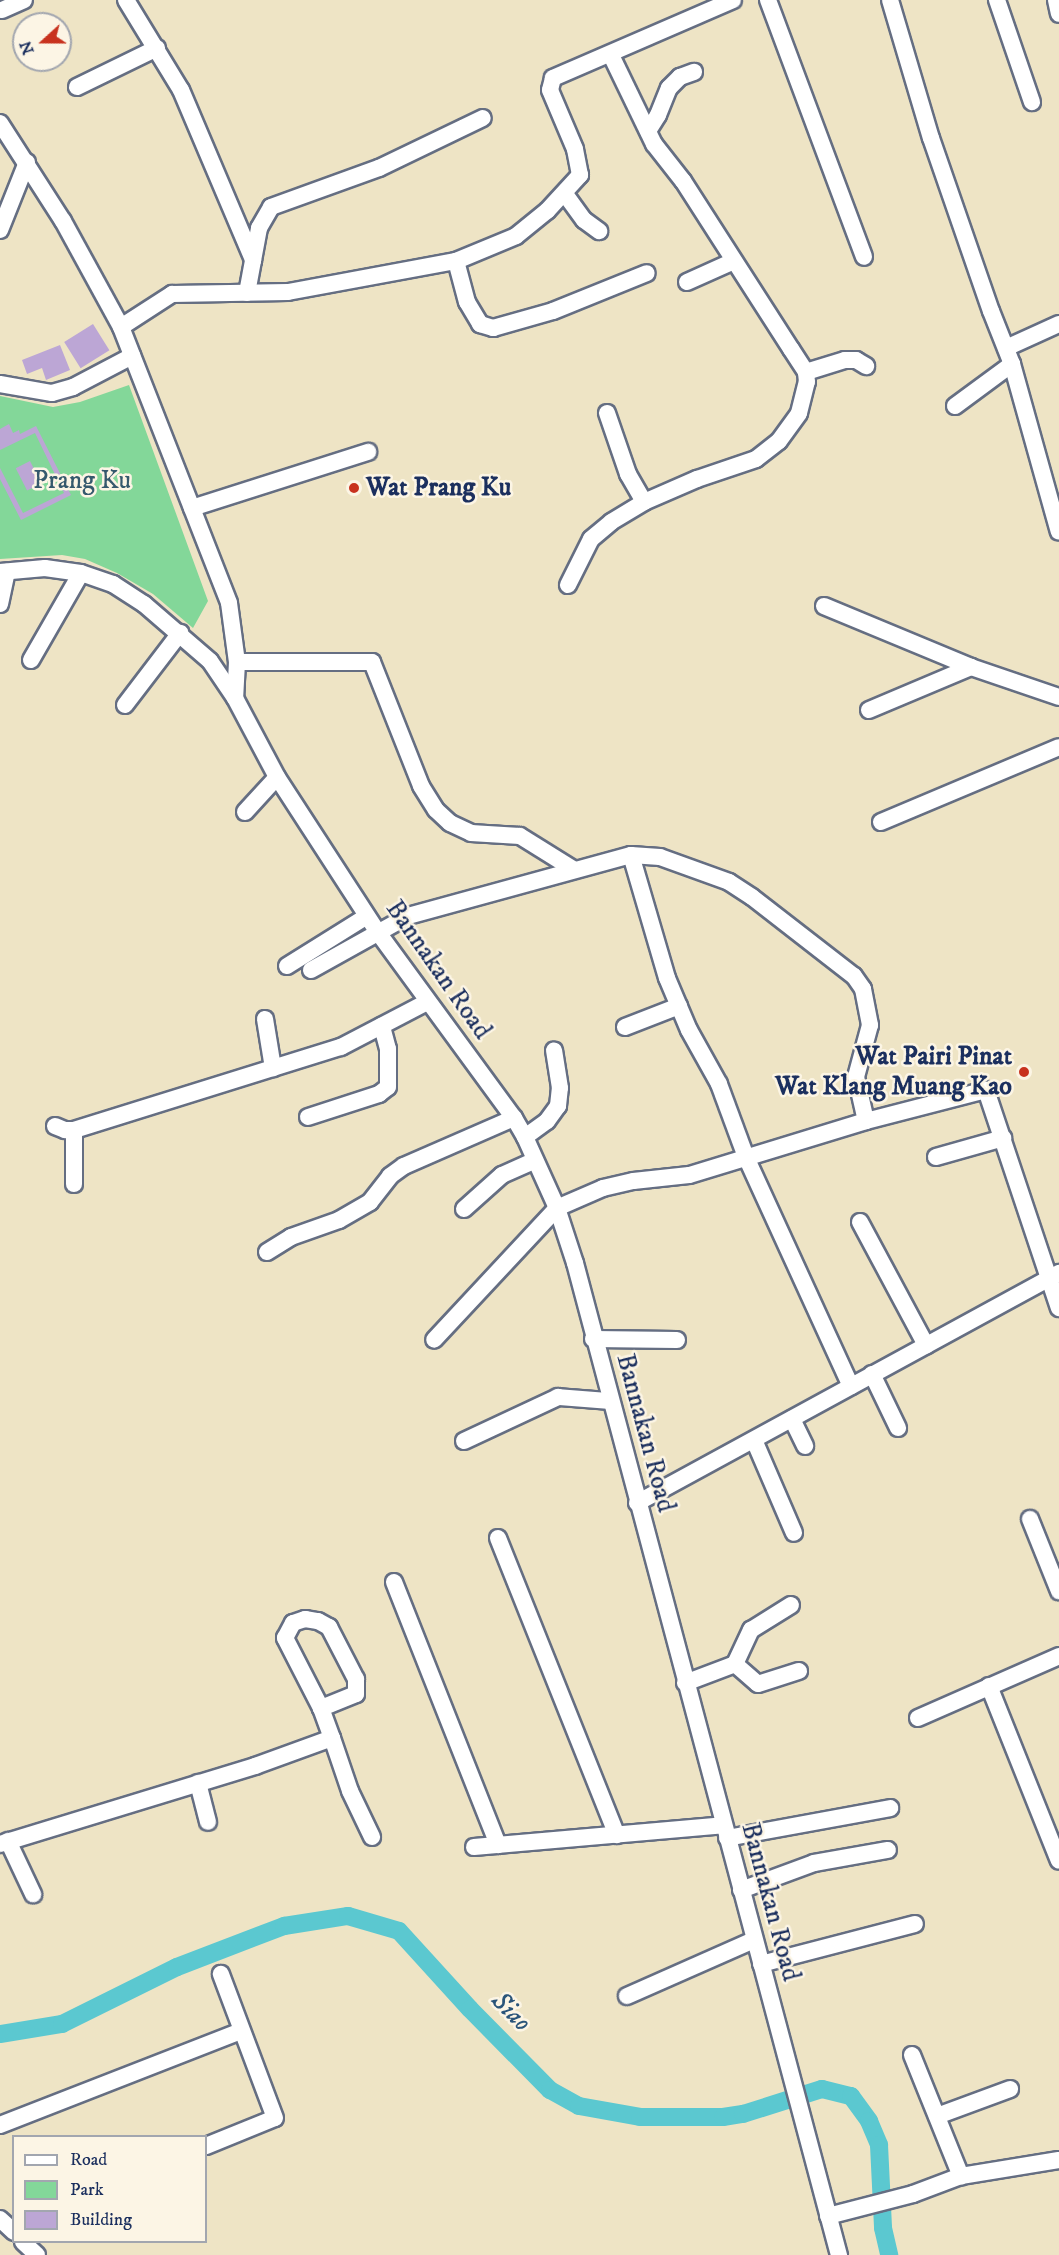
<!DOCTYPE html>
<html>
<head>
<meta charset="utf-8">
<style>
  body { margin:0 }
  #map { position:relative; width:1059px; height:2255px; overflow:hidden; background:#eee4c5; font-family:"IM FELL DW Pica",serif }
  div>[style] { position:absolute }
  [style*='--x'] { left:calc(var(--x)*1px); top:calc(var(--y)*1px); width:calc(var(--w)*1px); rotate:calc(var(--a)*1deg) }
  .green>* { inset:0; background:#83d799 }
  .canal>* { height:18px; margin:-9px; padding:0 9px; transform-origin:9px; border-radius:9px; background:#5bc8d0 }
  .building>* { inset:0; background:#bca6d5; transform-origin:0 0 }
  .roads { filter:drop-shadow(2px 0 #656e82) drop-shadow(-2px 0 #656e82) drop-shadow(0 2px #656e82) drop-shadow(0 -2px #656e82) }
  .minor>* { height:16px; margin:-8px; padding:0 8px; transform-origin:8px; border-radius:8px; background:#fff }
  .dots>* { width:16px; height:16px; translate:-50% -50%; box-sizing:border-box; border:3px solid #fcf5e5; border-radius:50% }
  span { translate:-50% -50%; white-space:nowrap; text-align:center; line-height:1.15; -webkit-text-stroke:5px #fcf5e5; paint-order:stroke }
  .park-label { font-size:26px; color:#35596d }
  .poi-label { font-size:26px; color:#1b2f5e; font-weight:700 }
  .left { translate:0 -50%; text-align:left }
  .right { translate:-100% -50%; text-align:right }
  .street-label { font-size:26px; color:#1b2f5e }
  .water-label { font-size:27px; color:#2b557a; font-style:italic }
  .legend { position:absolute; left:12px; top:2135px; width:195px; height:108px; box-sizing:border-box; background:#fcf5e5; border:2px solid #a2a6af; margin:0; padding:8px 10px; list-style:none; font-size:18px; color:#1b2f5e }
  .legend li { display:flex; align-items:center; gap:12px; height:30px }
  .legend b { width:30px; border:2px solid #a2a6af }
  .north { position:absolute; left:12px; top:12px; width:60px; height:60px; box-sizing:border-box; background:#fcf5e5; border:2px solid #a2a6af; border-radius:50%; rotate:249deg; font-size:16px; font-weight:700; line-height:24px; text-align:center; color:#1b2f5e }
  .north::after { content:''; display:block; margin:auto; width:21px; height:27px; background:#c8321e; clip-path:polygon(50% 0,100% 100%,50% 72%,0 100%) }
</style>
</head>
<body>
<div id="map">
  <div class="green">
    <i style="clip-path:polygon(129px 385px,208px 601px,193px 628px,153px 594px,117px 573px,85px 559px,62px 555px,0 559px,0 396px,53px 407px,80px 402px)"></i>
  </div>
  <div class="canal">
    <i style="--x:0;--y:2034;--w:63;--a:-9.2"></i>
    <i style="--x:62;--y:2024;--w:128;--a:-26.4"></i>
    <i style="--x:177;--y:1967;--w:115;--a:-21"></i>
    <i style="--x:284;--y:1926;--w:65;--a:-8.9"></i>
    <i style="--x:348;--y:1916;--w:53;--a:16.4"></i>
    <i style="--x:399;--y:1931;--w:105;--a:47.7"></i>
    <i style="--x:470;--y:2009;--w:114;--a:45.4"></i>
    <i style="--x:550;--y:2090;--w:33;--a:29"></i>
    <i style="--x:579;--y:2106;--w:62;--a:10.2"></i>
    <i style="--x:640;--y:2117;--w:83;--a:0"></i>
    <i style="--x:723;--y:2117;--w:20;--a:-9"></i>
    <i style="--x:743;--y:2114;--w:83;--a:-17.6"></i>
    <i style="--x:822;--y:2089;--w:30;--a:14"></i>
    <i style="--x:851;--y:2096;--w:31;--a:54"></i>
    <i style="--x:869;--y:2121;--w:26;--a:67"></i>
    <i style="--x:879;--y:2145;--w:83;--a:87.2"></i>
    <i style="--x:883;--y:2228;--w:28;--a:77"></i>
  </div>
  <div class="building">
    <i style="left:93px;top:324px;width:31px;height:34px;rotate:58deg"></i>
    <i style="clip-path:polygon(60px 345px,70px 370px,46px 380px,42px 368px,27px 374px,22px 360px)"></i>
    <i style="clip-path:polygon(9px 424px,13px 433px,19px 430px,20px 434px,36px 426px,71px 495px,21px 520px,0 479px,0 468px,23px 513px,64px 493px,35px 433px,0 450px,0 429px)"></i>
    <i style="left:30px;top:461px;width:25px;height:16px;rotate:63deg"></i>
  </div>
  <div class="roads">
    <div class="minor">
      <i style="--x:126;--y:0;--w:105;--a:58.6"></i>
      <i style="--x:181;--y:90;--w:185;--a:67"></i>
      <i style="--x:768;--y:0;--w:274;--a:69.5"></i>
      <i style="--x:890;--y:0;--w:144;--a:73.5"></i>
      <i style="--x:931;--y:138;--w:183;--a:70.9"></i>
      <i style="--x:991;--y:311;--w:57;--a:68.4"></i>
      <i style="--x:1012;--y:364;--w:174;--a:74.4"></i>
      <i style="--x:997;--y:0;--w:108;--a:71.1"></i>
      <i style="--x:1056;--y:0;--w:14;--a:78"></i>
      <i style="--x:2;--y:10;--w:24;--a:-24"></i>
      <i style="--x:77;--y:87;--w:89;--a:-26"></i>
      <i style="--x:0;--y:123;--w:117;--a:57.3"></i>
      <i style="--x:63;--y:221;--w:121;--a:61.3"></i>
      <i style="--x:121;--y:327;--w:296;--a:68.6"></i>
      <i style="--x:229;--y:603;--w:60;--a:82.3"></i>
      <i style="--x:237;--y:662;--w:36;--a:93"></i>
      <i style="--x:648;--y:131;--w:19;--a:-58"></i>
      <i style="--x:658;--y:115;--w:29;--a:-68"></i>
      <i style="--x:669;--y:88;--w:16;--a:-45"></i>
      <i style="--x:680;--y:77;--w:15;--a:-20"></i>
      <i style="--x:565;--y:194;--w:32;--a:54"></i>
      <i style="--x:584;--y:220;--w:19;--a:36"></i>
      <i style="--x:0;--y:230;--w:73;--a:-68.3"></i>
      <i style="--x:456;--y:261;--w:42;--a:75"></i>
      <i style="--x:467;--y:302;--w:26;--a:59"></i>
      <i style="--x:480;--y:324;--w:14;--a:17"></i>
      <i style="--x:493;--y:328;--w:62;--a:-15.8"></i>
      <i style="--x:553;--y:311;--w:101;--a:-22"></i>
      <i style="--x:687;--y:282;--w:51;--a:-24.1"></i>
      <i style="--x:247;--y:293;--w:66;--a:-79.5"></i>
      <i style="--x:259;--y:228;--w:24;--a:-60"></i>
      <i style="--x:271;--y:207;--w:115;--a:-19.9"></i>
      <i style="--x:379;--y:168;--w:115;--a:-25.7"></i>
      <i style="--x:121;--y:327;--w:61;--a:-32.9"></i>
      <i style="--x:172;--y:294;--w:116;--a:-1"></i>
      <i style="--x:288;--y:292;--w:171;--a:-10.5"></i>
      <i style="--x:456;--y:261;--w:65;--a:-22.6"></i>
      <i style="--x:516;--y:236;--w:40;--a:-39"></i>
      <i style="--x:547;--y:211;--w:49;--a:-47.5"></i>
      <i style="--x:580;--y:175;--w:26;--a:-101"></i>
      <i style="--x:575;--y:149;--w:64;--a:-113"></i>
      <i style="--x:550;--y:90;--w:12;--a:-76"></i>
      <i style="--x:553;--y:78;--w:196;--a:-23.4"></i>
      <i style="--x:1006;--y:348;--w:58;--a:-24.4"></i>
      <i style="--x:806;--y:372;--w:41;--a:-17.1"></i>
      <i style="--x:845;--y:360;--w:11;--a:0"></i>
      <i style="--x:856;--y:360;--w:12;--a:31"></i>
      <i style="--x:0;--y:384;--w:53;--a:9.8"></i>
      <i style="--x:52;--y:393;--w:22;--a:-16"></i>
      <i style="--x:73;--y:387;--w:67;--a:-27.7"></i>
      <i style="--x:955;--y:406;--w:71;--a:-36.4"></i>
      <i style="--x:607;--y:413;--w:65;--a:71"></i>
      <i style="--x:628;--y:474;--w:32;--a:60"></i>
      <i style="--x:192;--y:508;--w:185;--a:-17.7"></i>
      <i style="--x:0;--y:572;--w:45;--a:-5.1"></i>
      <i style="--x:45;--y:568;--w:36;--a:8"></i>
      <i style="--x:81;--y:573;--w:34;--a:19"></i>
      <i style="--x:113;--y:584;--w:37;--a:33"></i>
      <i style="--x:144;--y:604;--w:87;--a:40.8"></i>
      <i style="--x:210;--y:661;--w:45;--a:56"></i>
      <i style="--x:235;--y:698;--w:89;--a:62"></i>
      <i style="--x:277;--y:777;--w:184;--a:57"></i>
      <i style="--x:377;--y:931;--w:232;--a:53.8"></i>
      <i style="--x:514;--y:1118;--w:22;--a:60"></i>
      <i style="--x:525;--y:1137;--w:78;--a:65.7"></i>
      <i style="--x:557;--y:1208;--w:58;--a:71.9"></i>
      <i style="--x:575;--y:1263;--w:1027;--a:75.1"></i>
      <i style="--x:568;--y:585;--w:51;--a:-63.4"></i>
      <i style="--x:591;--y:539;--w:26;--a:-40"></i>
      <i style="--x:611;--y:522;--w:39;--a:-31"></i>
      <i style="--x:644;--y:502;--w:58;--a:-23.5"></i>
      <i style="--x:697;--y:479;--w:62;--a:-18.7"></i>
      <i style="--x:756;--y:459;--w:29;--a:-38"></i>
      <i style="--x:779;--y:441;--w:34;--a:-54"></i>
      <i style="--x:799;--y:413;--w:32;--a:-76"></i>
      <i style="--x:807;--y:382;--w:10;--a:-96"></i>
      <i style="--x:806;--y:372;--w:27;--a:-123"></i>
      <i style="--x:791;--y:349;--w:200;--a:-122.7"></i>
      <i style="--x:683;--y:181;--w:47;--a:-128.1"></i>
      <i style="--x:654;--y:144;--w:99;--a:-115.8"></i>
      <i style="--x:0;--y:604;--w:33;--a:-78"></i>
      <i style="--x:824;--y:606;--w:159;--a:22.5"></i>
      <i style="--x:971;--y:667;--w:93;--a:18.8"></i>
      <i style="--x:31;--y:660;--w:100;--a:-60.1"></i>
      <i style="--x:237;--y:662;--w:135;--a:0"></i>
      <i style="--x:372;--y:662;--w:133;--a:68.4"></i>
      <i style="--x:421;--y:786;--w:28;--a:58"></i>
      <i style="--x:436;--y:810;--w:19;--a:43"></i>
      <i style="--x:450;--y:823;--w:23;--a:25"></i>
      <i style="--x:471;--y:833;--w:49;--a:3.5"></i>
      <i style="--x:520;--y:836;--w:62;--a:31.9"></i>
      <i style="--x:125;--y:705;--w:91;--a:-52.6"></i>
      <i style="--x:869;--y:710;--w:111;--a:-22.9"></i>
      <i style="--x:245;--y:812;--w:47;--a:-47.6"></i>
      <i style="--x:881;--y:822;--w:193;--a:-22.8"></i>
      <i style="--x:631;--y:855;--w:128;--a:73.7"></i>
      <i style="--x:667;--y:978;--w:56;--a:67.1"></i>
      <i style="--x:689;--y:1030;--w:62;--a:60.9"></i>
      <i style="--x:719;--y:1084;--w:78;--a:69.7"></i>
      <i style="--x:746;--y:1157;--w:252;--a:65.4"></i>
      <i style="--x:287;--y:966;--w:94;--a:-32"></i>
      <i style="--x:311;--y:970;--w:111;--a:-29.1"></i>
      <i style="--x:408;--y:916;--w:231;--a:-15.3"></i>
      <i style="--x:631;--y:855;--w:29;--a:4"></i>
      <i style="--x:660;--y:857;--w:73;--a:19.9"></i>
      <i style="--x:729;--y:882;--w:27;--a:33"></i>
      <i style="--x:752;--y:897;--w:129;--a:37.8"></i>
      <i style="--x:854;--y:976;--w:16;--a:55"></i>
      <i style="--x:863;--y:989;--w:37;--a:79"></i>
      <i style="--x:870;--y:1025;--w:54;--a:105.1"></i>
      <i style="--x:856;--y:1077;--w:45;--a:77.2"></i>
      <i style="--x:866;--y:1121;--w:185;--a:163"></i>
      <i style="--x:689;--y:1175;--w:56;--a:173.9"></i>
      <i style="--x:633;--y:1181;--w:31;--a:167"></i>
      <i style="--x:603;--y:1188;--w:50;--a:156.5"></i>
      <i style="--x:557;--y:1208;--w:180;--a:133"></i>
      <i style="--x:265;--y:1019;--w:50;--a:80.7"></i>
      <i style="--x:625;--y:1027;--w:58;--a:-21.3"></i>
      <i style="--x:308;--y:1117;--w:75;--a:-17.9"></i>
      <i style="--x:379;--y:1094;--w:11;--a:-38"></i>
      <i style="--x:388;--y:1087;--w:38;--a:-90"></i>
      <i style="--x:388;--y:1049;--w:24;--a:-105"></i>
      <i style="--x:866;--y:1121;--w:124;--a:-14.5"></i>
      <i style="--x:986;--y:1090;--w:230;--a:71.5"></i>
      <i style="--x:55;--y:1126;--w:11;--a:22"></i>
      <i style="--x:65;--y:1130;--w:9;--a:0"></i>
      <i style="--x:74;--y:1130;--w:280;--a:-17.3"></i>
      <i style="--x:341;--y:1047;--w:97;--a:-27.6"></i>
      <i style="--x:525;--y:1137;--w:27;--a:-36"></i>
      <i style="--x:547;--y:1121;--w:19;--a:-54"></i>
      <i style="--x:558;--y:1106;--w:18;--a:-84"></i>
      <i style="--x:560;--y:1088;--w:38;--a:-99"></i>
      <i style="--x:936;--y:1157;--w:70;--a:-15.8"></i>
      <i style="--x:74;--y:1184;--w:54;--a:-90"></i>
      <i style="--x:464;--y:1209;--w:51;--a:-41.8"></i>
      <i style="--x:502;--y:1175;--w:36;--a:-24"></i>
      <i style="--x:860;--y:1222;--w:140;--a:61.8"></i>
      <i style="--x:267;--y:1252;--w:28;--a:-32"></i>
      <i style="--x:291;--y:1237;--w:51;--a:-19.5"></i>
      <i style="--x:339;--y:1220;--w:36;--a:-30"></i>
      <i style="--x:370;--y:1202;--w:33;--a:-52"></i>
      <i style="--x:390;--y:1176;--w:17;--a:-36"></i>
      <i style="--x:404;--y:1166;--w:120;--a:-23.6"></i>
      <i style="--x:593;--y:1339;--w:84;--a:0.7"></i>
      <i style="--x:872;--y:1374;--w:60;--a:64.3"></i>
      <i style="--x:792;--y:1419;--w:30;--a:64"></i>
      <i style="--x:754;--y:1440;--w:101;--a:66.7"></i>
      <i style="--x:464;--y:1441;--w:104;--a:-25.1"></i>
      <i style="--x:558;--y:1397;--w:51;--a:4.5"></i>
      <i style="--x:637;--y:1503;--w:481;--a:-28.6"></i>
      <i style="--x:1030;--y:1519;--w:78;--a:68.1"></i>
      <i style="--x:498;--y:1538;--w:320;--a:68.2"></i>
      <i style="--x:394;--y:1582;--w:283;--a:68.4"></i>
      <i style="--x:735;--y:1664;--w:30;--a:41"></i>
      <i style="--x:758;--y:1684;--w:43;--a:-17.6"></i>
      <i style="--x:685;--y:1683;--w:53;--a:-20.8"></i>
      <i style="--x:735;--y:1664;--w:38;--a:-65"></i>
      <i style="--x:751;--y:1630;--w:47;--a:-32"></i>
      <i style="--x:989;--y:1686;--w:188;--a:68.2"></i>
      <i style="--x:321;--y:1708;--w:79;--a:-117.2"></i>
      <i style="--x:285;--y:1638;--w:17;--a:-62"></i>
      <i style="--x:293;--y:1623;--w:13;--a:-18"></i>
      <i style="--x:305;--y:1619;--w:13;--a:9"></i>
      <i style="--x:318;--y:1621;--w:13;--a:29"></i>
      <i style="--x:329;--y:1627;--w:59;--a:62.6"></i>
      <i style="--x:356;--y:1679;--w:15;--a:90"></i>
      <i style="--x:356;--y:1694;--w:38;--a:158"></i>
      <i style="--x:321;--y:1708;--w:32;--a:70"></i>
      <i style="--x:918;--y:1718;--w:154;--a:-23.7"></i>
      <i style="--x:198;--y:1783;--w:40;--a:75.6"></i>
      <i style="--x:727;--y:1838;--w:166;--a:-10.4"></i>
      <i style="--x:8;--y:1841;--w:59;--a:64.7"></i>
      <i style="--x:0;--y:1844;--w:267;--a:-17"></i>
      <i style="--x:255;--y:1766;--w:82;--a:-20"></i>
      <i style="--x:332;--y:1738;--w:56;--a:71.2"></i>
      <i style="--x:350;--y:1791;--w:51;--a:64.4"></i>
      <i style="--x:474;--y:1847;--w:250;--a:-5"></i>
      <i style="--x:741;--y:1890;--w:78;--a:-20.3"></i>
      <i style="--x:814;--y:1863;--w:75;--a:-10"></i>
      <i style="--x:761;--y:1964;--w:159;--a:-14.6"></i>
      <i style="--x:627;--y:1996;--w:139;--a:-23.8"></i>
      <i style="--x:912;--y:2055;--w:131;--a:68"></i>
      <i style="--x:937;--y:2116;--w:78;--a:-20.3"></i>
      <i style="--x:0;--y:2125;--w:259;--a:-21.3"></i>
      <i style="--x:206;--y:2146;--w:74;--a:-22.1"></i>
      <i style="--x:275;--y:2118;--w:154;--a:-110.6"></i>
      <i style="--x:828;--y:2216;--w:88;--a:-14.5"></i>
      <i style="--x:913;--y:2194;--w:51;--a:-20.6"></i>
      <i style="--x:961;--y:2176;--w:99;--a:-9.3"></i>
      <i style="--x:0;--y:2219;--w:19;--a:43"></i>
      <i style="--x:23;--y:2242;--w:19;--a:43"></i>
    </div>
  </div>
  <div class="dots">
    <i style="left:354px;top:488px;background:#c8321e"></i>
    <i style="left:1024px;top:1072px;background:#c8321e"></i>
  </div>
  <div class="park-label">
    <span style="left:82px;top:481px">Prang Ku</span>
  </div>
  <div class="poi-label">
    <span class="left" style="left:366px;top:488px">Wat Prang Ku</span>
    <span class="right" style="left:1012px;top:1072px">Wat Pairi Pinat<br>Wat Klang Muang Kao</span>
  </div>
  <div class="street-label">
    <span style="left:438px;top:970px;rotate:55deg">Bannakan Road</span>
    <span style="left:645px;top:1433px;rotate:75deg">Bannakan Road</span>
    <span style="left:770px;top:1902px;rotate:75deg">Bannakan Road</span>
  </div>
  <div class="water-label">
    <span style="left:511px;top:2012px;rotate:45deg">Siao</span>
  </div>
  <ul class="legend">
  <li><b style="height:8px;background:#fff"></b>Road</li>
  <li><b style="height:16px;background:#83d799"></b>Park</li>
  <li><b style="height:16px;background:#bca6d5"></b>Building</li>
  </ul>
  <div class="north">N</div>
</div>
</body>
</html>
